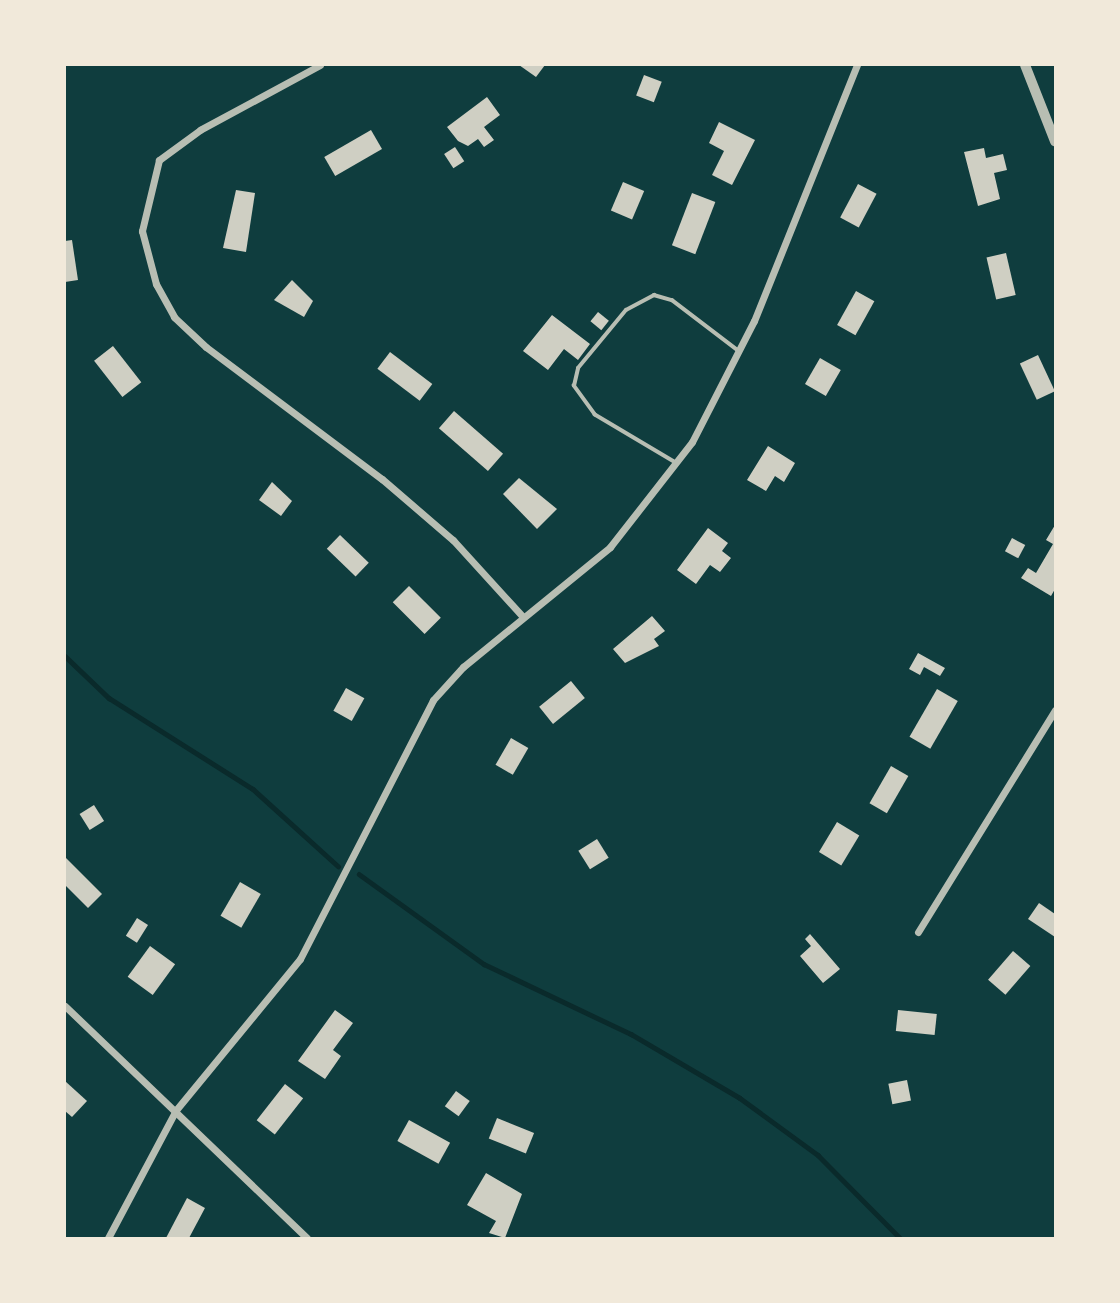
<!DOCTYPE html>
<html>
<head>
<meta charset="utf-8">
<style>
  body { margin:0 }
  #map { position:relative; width:1120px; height:1303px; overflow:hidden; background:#0f3d3e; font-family:Roboto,sans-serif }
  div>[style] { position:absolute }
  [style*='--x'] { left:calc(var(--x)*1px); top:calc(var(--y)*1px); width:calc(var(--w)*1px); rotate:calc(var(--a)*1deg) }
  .stream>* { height:4.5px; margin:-2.25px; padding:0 2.25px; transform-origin:2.25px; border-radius:2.25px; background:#0a2a2b }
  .building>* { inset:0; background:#cfcfc3; transform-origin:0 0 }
  .service>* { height:3.5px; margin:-1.75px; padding:0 1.75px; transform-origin:1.75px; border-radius:1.75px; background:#b8beb3 }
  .minor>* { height:7px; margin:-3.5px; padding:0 3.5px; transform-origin:3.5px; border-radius:3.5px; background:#b8beb3 }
  .tertiary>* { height:10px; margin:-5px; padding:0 5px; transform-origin:5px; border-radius:5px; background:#b8beb3 }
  span { translate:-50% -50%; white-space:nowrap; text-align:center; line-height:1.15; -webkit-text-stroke:5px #f1e9da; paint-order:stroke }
  .frame { position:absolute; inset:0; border:66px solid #f1e9da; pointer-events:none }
</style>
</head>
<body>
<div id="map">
  <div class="stream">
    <i style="--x:65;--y:656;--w:61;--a:43.7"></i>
    <i style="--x:109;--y:698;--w:170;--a:32.3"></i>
    <i style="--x:253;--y:789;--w:115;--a:42.2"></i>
    <i style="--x:359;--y:874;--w:154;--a:35.8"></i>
    <i style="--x:484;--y:964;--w:163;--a:25.5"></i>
    <i style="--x:631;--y:1034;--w:126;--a:30.4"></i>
    <i style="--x:740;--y:1098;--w:97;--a:36.2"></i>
    <i style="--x:818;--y:1155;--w:117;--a:45.3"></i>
  </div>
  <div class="building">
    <i style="clip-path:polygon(519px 65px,545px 65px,536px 77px)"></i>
    <i style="left:644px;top:75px;width:19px;height:22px;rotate:21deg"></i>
    <i style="clip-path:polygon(487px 97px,500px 115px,484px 127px,494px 140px,484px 147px,478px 139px,468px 146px,458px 141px,447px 127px)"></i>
    <i style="clip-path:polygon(719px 122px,755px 140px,732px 185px,712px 175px,724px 151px,709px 143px)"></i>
    <i style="left:371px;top:130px;width:22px;height:54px;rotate:60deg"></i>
    <i style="left:455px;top:147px;width:17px;height:13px;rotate:57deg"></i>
    <i style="clip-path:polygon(984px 148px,986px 158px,1003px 154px,1007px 170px,994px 173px,1000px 199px,978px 206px,964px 152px)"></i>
    <i style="left:623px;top:182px;width:23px;height:31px;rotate:23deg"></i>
    <i style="left:858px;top:184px;width:21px;height:38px;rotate:28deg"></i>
    <i style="clip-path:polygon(236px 190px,255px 193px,246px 252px,223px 248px)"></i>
    <i style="left:692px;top:193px;width:25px;height:56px;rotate:21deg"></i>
    <i style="clip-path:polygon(72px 240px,78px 280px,65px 282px,65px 241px)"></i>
    <i style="left:1006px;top:253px;width:43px;height:20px;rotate:77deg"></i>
    <i style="clip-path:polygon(292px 280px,313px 301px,304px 317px,274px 300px)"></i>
    <i style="left:856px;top:291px;width:21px;height:39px;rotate:29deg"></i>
    <i style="left:598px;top:312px;width:14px;height:12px;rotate:39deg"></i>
    <i style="clip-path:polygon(552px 315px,590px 344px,578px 360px,564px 349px,548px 370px,523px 351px)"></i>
    <i style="left:113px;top:346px;width:46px;height:24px;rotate:52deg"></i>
    <i style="left:390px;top:352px;width:53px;height:21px;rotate:37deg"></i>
    <i style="left:1038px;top:355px;width:40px;height:20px;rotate:65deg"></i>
    <i style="left:820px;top:358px;width:24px;height:30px;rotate:30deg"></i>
    <i style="left:454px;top:411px;width:65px;height:23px;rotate:41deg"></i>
    <i style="clip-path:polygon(768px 446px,795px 463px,784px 482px,775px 476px,766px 491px,747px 480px)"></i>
    <i style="clip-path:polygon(519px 478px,557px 509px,537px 529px,503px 494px)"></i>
    <i style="clip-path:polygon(272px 482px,292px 501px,281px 516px,259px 500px)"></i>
    <i style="clip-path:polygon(1055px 525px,1055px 589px,1051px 596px,1021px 578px,1028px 568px,1036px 573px,1053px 544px,1046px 540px)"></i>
    <i style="clip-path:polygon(708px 528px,728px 543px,722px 551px,731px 558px,720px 572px,710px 565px,696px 584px,677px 570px)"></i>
    <i style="left:340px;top:535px;width:40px;height:19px;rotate:44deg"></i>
    <i style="left:1012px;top:538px;width:15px;height:15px;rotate:28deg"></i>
    <i style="left:409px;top:586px;width:45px;height:23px;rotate:45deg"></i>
    <i style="clip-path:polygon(652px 616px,665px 631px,654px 639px,659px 646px,625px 663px,613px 649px)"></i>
    <i style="clip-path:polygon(918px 653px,945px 668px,940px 676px,924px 667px,920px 675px,909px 669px)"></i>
    <i style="left:571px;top:681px;width:22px;height:41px;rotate:51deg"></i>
    <i style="left:346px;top:688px;width:21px;height:26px;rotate:29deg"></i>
    <i style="left:937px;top:689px;width:24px;height:55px;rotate:30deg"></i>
    <i style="left:511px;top:738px;width:20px;height:31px;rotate:30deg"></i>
    <i style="left:891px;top:766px;width:20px;height:43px;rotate:30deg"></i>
    <i style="left:94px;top:805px;width:19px;height:17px;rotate:58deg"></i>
    <i style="left:837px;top:822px;width:26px;height:35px;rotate:31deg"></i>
    <i style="left:597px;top:839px;width:22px;height:22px;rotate:58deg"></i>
    <i style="clip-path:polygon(65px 857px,102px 894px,88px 908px,65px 885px)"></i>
    <i style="left:240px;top:882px;width:24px;height:39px;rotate:30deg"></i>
    <i style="clip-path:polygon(1039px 903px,1055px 914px,1055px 937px,1028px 919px)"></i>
    <i style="left:137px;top:918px;width:13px;height:21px;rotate:32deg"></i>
    <i style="clip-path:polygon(810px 934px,840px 969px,823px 983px,800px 956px,811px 946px,805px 939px)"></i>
    <i style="left:150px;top:946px;width:31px;height:38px;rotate:36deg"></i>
    <i style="left:1013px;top:951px;width:23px;height:38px;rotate:41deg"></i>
    <i style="clip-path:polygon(335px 1010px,353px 1023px,333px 1050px,341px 1056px,325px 1079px,298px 1061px)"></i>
    <i style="left:898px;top:1010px;width:39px;height:21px;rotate:6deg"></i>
    <i style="left:907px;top:1080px;width:21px;height:19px;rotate:79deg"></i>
    <i style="clip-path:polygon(65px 1081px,87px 1101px,72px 1117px,65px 1111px)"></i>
    <i style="left:285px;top:1084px;width:23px;height:46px;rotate:38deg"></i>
    <i style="left:456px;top:1091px;width:17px;height:19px;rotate:36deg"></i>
    <i style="left:497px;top:1118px;width:40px;height:22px;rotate:22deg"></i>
    <i style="left:409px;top:1120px;width:47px;height:24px;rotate:29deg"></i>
    <i style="clip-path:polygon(486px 1173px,522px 1194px,505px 1238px,489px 1233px,496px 1221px,467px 1205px)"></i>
    <i style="clip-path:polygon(187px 1198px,205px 1208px,189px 1238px,166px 1238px)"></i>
  </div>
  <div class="service">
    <i style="--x:674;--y:462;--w:92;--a:-149.3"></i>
    <i style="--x:595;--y:415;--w:36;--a:-126"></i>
    <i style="--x:574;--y:386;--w:18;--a:-77"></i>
    <i style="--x:578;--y:368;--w:75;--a:-50.4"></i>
    <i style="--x:626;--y:310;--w:32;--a:-28"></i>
    <i style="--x:654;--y:295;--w:19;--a:16"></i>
    <i style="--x:672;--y:300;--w:84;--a:37.3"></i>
  </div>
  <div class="minor">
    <i style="--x:320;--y:65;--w:136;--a:151.6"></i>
    <i style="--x:200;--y:130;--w:51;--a:143.8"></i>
    <i style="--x:159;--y:160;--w:73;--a:103.5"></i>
    <i style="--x:142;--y:231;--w:55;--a:75.2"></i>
    <i style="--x:156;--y:284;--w:38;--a:61"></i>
    <i style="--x:174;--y:317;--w:44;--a:43.2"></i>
    <i style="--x:206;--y:347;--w:220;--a:36.9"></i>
    <i style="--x:382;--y:479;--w:94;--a:40.7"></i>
    <i style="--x:453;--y:540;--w:104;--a:47.7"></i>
    <i style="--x:918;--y:932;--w:261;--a:-58.3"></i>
    <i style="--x:65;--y:1006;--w:335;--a:43.8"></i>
    <i style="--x:108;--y:1238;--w:145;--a:-62"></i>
    <i style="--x:176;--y:1110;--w:195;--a:-50.6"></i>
    <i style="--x:300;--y:959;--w:291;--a:-62.8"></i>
    <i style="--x:433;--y:700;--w:45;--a:-47.7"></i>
    <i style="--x:463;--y:667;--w:190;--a:-39.2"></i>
    <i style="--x:610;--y:547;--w:133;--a:-52"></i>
    <i style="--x:692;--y:442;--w:136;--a:-62.9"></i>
    <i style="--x:754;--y:321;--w:276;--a:-68.1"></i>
  </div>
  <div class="tertiary">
    <i style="--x:1025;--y:65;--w:82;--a:68.5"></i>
  </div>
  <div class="frame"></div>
</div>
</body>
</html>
